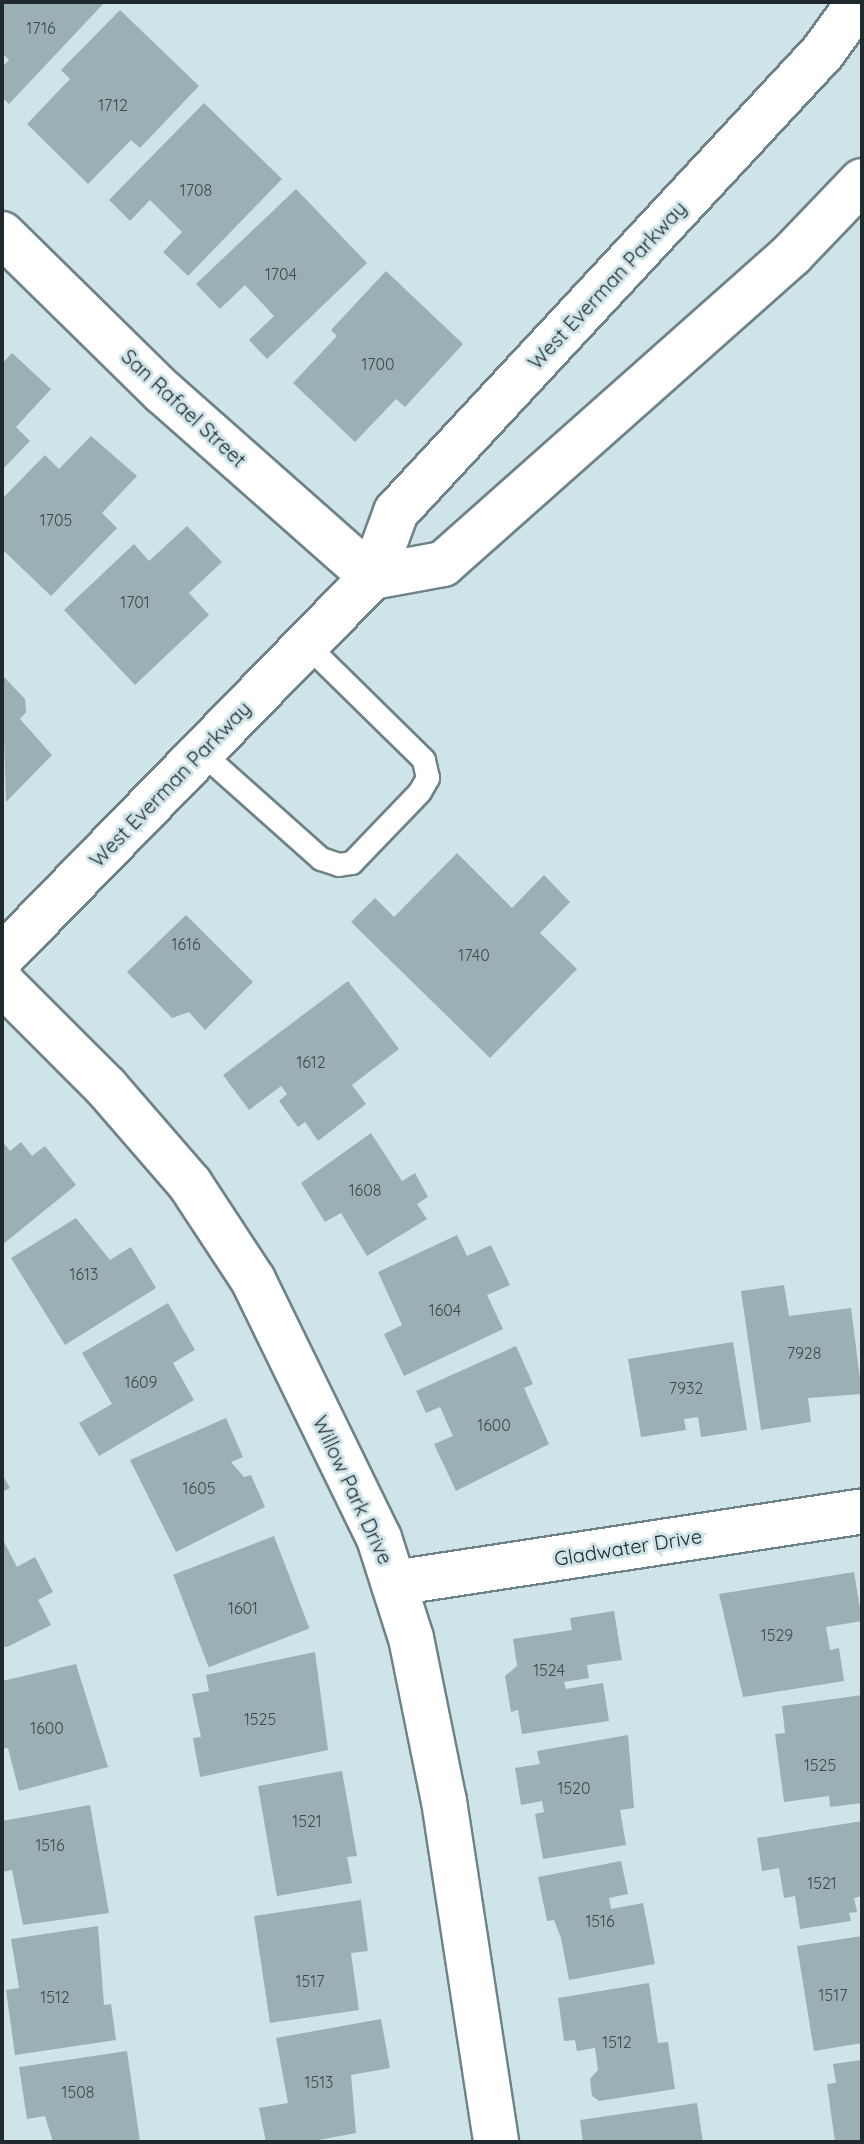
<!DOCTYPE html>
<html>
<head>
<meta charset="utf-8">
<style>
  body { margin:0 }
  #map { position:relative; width:864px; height:2144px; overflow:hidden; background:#cee4e9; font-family:Quicksand,sans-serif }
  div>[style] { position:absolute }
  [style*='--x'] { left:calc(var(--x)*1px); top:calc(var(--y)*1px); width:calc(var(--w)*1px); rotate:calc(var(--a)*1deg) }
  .building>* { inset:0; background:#9ab0b5; transform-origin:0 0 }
  .roads { filter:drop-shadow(2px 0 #6e8387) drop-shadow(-2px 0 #6e8387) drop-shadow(0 2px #6e8387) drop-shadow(0 -2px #6e8387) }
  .lane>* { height:22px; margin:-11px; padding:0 11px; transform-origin:11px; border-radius:11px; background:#fff }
  .street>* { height:44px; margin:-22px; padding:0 22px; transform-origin:22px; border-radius:22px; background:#fff }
  .secondary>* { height:44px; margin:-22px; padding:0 22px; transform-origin:22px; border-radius:22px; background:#fff }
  span { translate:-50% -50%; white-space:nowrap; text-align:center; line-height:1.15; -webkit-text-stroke:6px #cee4e9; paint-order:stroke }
  .number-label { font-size:16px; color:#3e4b4e }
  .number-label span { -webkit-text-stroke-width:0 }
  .street-label { font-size:20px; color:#20292b }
  .frame { position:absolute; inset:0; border:4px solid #20292b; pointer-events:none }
</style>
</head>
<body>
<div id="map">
  <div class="building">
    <i style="clip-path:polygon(2px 2px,105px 2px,9px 104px,2px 97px,2px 67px,9px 60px,2px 53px)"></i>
    <i style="clip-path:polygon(120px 10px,199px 86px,140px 148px,131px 140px,88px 184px,27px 124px,70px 79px,61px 70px)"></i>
    <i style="clip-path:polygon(204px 103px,282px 179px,188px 276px,163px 252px,182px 232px,150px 200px,130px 221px,109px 200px)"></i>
    <i style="clip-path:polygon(296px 189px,367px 263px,267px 359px,249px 340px,274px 316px,245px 285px,220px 309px,196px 284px)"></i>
    <i style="clip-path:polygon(386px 271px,463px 344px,405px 407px,396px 399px,355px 442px,293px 383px,337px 336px,331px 330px)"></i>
    <i style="clip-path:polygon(12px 353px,51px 389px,16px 427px,30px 441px,2px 470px,2px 364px)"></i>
    <i style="clip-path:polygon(91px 436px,137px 476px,102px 513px,117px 528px,51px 596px,2px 549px,2px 499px,45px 455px,59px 469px)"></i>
    <i style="clip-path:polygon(187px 526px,222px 562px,189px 593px,209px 615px,135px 685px,64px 610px,134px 544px,149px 561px)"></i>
    <i style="clip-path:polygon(2px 675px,25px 699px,26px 712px,20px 719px,52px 755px,6px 802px)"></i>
    <i style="clip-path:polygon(457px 853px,512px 908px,544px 875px,570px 902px,540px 933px,577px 969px,490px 1058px,351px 922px,375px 898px,394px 917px)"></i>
    <i style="clip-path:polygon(186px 915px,253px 982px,205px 1030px,189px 1012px,172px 1018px,127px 972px)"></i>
    <i style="clip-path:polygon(348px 981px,399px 1049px,352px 1085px,366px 1104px,318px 1141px,305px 1122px,298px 1127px,279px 1101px,287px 1094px,281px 1086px,249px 1110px,223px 1075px)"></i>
    <i style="clip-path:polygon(371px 1133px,402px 1181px,415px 1173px,428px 1197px,417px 1204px,427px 1219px,367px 1256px,341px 1213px,325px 1222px,301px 1183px)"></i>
    <i style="clip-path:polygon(2px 1141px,10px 1151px,21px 1142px,32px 1156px,45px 1146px,76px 1185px,2px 1245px)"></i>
    <i style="clip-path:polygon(76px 1218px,110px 1260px,131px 1247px,156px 1288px,65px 1345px,11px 1258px)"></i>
    <i style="clip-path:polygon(457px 1235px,467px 1256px,491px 1245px,510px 1285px,487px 1295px,503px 1329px,404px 1376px,384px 1334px,402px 1325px,378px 1272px)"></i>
    <i style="clip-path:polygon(784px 1285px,789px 1316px,851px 1308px,862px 1394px,808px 1398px,811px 1422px,761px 1430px,741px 1291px)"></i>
    <i style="clip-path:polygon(168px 1303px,195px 1350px,173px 1363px,194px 1400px,99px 1456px,79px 1423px,112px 1404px,82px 1353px)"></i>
    <i style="clip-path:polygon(733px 1342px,747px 1430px,701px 1437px,698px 1417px,684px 1419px,686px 1430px,641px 1437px,628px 1359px)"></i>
    <i style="clip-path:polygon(516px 1346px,533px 1384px,524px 1388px,549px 1444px,456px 1491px,434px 1444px,453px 1436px,440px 1407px,426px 1413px,416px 1391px)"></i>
    <i style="clip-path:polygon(226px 1418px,243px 1457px,231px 1462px,244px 1477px,251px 1475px,265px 1507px,176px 1552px,130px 1460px)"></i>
    <i style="clip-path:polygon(2px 1474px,10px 1488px,2px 1492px)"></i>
    <i style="left:274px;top:1536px;width:99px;height:108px;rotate:69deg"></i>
    <i style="clip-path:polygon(2px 1538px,17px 1567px,35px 1557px,53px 1592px,38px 1600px,51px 1625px,7px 1647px,2px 1646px)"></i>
    <i style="clip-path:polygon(854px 1572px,862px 1621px,826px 1627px,830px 1650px,839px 1648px,844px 1681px,743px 1697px,719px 1594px)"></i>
    <i style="clip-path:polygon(614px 1611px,622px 1660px,587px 1665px,589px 1678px,564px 1682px,566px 1689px,603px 1683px,609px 1721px,522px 1734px,518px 1710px,511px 1712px,505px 1676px,517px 1666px,513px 1639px,572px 1630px,570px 1618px)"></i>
    <i style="clip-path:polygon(315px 1652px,328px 1750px,200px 1777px,193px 1738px,201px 1737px,192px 1694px,209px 1691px,206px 1675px)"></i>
    <i style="clip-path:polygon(76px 1664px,108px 1767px,19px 1791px,8px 1748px,2px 1749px,2px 1681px)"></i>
    <i style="clip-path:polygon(862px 1695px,862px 1803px,830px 1807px,829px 1796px,784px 1802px,775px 1734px,785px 1733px,782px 1706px)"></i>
    <i style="clip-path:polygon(628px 1735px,634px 1808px,620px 1810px,626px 1845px,543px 1859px,535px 1814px,544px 1812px,542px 1801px,521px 1805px,515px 1768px,540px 1764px,537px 1751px)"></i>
    <i style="clip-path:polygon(342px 1771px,357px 1856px,347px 1857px,352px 1883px,277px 1896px,258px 1786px)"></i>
    <i style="clip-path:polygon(90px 1805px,109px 1913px,23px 1925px,12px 1870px,2px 1872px,2px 1821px)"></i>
    <i style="clip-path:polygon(862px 1821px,862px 1896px,854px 1898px,857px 1912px,849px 1913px,851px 1921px,800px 1929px,795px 1896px,784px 1898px,779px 1868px,762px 1871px,757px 1838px)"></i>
    <i style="clip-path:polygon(621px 1861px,628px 1894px,609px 1898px,611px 1909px,643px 1903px,655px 1964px,569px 1980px,561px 1938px,554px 1920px,547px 1921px,538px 1877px)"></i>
    <i style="clip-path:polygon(361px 1900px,368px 1951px,351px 1953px,359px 2010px,270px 2023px,254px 1916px)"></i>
    <i style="clip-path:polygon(98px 1926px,104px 2005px,111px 2004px,116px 2040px,15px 2055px,6px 1990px,19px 1988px,11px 1939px)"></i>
    <i style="clip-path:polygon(862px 1936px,862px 2043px,814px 2051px,797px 1946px)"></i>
    <i style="clip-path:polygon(649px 1983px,658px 2043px,668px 2042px,675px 2089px,599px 2101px,592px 2096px,590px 2079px,598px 2070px,595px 2048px,577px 2051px,575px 2040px,564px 2041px,558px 1998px)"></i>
    <i style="clip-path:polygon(381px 2019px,390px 2068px,351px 2075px,356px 2133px,308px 2142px,266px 2142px,259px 2108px,288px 2103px,276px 2038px)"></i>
    <i style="clip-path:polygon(127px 2051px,140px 2142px,53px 2142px,45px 2116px,27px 2119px,19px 2067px)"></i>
    <i style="clip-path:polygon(862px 2060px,862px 2142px,835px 2142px,827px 2084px,836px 2083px,833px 2064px)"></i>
    <i style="clip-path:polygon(697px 2103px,703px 2142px,583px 2142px,580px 2120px)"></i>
  </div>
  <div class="roads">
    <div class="lane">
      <i style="--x:201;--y:752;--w:161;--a:41.7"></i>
      <i style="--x:321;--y:859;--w:19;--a:18"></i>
      <i style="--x:339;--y:865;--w:13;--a:-9"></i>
      <i style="--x:352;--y:863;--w:98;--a:-46.2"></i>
      <i style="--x:420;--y:792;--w:16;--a:-60"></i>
      <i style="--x:428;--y:778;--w:18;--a:-103"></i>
      <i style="--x:424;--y:760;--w:165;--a:-135.5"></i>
    </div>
    <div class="street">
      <i style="--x:2;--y:234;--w:226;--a:44.5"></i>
      <i style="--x:163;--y:392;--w:279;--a:41.5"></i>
      <i style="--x:2;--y:983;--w:147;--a:45"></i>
      <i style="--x:106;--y:1087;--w:128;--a:49.1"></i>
      <i style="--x:190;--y:1184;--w:115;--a:56.7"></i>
      <i style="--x:253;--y:1280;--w:287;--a:64"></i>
      <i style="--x:379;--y:1538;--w:105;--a:72.3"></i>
      <i style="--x:411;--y:1638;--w:166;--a:78.6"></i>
      <i style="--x:444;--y:1801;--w:345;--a:81.3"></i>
      <i style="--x:394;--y:1583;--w:474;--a:-8.7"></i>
    </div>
    <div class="secondary">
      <i style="--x:372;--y:577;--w:72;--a:-10.4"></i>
      <i style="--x:443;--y:564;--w:467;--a:-41.6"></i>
      <i style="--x:792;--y:254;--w:101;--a:-46.2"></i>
      <i style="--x:2;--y:957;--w:530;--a:-45.76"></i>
      <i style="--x:372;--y:577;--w:69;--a:-69.7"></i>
      <i style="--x:396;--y:512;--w:628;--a:-47.13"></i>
      <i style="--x:823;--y:52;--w:62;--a:-54.2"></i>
    </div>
  </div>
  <div class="number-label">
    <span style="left:41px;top:28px">1716</span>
    <span style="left:113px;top:105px">1712</span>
    <span style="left:196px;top:190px">1708</span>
    <span style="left:281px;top:274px">1704</span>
    <span style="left:378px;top:364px">1700</span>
    <span style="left:56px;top:520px">1705</span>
    <span style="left:135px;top:602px">1701</span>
    <span style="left:186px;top:944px">1616</span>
    <span style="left:474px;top:955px">1740</span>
    <span style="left:311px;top:1062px">1612</span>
    <span style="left:365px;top:1190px">1608</span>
    <span style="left:84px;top:1274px">1613</span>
    <span style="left:445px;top:1310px">1604</span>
    <span style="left:804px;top:1353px">7928</span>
    <span style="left:141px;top:1382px">1609</span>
    <span style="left:686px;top:1388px">7932</span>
    <span style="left:494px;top:1425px">1600</span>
    <span style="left:199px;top:1488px">1605</span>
    <span style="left:243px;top:1608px">1601</span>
    <span style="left:777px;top:1635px">1529</span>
    <span style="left:549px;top:1670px">1524</span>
    <span style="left:260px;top:1719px">1525</span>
    <span style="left:47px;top:1728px">1600</span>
    <span style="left:820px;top:1765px">1525</span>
    <span style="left:574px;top:1788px">1520</span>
    <span style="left:307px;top:1821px">1521</span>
    <span style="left:50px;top:1845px">1516</span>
    <span style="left:822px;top:1883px">1521</span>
    <span style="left:600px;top:1921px">1516</span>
    <span style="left:310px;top:1981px">1517</span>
    <span style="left:833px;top:1995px">1517</span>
    <span style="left:55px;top:1997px">1512</span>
    <span style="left:617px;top:2042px">1512</span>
    <span style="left:319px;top:2082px">1513</span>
    <span style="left:78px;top:2092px">1508</span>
  </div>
  <div class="street-label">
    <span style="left:607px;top:285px;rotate:-47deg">West Everman Parkway</span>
    <span style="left:184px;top:408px;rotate:43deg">San Rafael Street</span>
    <span style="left:170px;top:784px;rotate:-46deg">West Everman Parkway</span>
    <span style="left:353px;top:1490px;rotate:65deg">Willow Park Drive</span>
    <span style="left:628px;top:1547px;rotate:-9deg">Gladwater Drive</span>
  </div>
  <div class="frame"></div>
</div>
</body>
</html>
